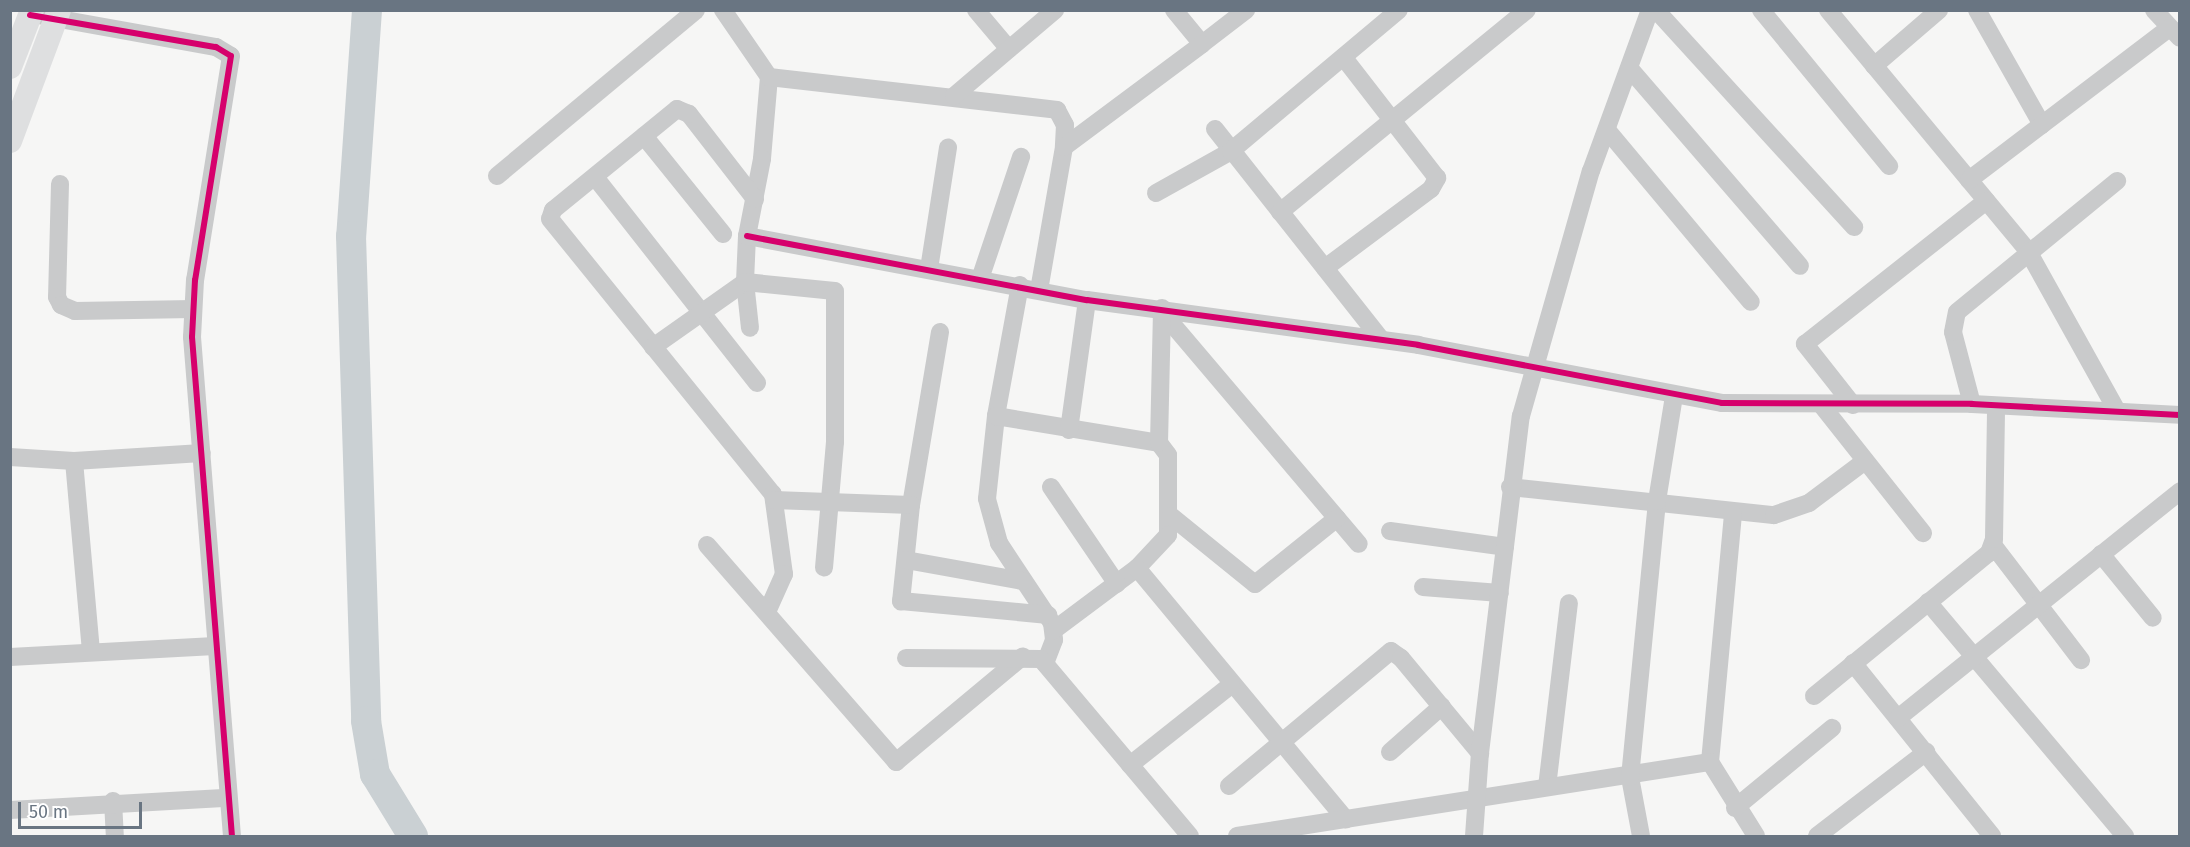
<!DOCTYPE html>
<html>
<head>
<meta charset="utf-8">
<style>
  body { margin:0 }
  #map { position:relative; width:2190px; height:847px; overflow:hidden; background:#f6f6f5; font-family:"Fira Sans",sans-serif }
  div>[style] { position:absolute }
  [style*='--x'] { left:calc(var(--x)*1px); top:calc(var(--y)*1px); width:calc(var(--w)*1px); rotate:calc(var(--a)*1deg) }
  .river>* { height:30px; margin:-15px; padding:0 15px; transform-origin:15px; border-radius:15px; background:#cad0d3 }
  .minor>* { height:18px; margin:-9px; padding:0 9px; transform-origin:9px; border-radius:9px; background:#c9cacb }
  .major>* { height:24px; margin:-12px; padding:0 12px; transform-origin:12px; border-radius:12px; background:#dedfe0 }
  .cycleway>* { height:6px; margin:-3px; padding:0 3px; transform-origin:3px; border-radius:3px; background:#d6006c }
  span { translate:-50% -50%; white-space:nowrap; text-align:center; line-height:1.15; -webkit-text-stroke:6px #fff; paint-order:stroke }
  .frame { position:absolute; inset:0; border:12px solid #697582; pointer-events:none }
  .scale { position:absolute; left:18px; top:802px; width:124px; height:27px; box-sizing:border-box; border:3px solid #697582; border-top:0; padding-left:8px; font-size:18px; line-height:21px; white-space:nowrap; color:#697582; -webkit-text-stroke:4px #fff; paint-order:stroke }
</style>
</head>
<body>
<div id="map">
  <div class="river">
    <i style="--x:367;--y:10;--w:227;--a:94"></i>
    <i style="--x:351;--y:236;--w:485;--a:88.2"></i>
    <i style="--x:366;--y:721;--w:54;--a:80.4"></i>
    <i style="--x:375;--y:774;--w:73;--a:58.5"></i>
  </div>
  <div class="minor">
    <i style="--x:723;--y:10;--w:81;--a:55.5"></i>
    <i style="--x:769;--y:77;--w:82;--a:94.9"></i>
    <i style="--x:762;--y:159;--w:78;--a:101"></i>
    <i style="--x:747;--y:236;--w:46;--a:92.5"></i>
    <i style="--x:745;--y:282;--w:46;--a:83.8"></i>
    <i style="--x:976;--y:10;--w:51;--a:49.8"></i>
    <i style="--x:1174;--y:10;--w:44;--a:50.5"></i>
    <i style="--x:1202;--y:44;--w:56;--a:-37.7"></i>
    <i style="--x:1656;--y:10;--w:294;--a:47.6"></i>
    <i style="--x:1761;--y:10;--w:202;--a:50.6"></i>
    <i style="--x:1828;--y:10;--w:313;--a:50.3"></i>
    <i style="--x:2028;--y:251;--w:181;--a:60.9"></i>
    <i style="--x:1977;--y:10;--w:132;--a:60.5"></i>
    <i style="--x:2154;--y:10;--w:38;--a:47"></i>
    <i style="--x:43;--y:16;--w:176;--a:10.2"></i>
    <i style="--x:216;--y:47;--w:17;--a:31"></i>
    <i style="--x:231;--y:56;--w:227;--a:99.1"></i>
    <i style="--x:195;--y:280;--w:57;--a:93"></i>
    <i style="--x:192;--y:337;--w:501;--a:85.42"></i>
    <i style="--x:1874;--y:66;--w:86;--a:-40.7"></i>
    <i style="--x:1630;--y:69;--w:260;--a:49.2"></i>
    <i style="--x:769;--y:77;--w:290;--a:6.5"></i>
    <i style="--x:1057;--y:110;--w:17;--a:62"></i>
    <i style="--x:1065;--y:125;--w:22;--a:93"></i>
    <i style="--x:1064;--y:147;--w:145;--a:99.9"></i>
    <i style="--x:954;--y:96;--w:133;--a:-40.4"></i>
    <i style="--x:1215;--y:129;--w:268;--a:51.7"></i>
    <i style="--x:1607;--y:130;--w:224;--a:50.1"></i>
    <i style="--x:644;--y:136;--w:126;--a:51.1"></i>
    <i style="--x:1064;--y:147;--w:172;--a:-36.7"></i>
    <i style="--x:497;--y:176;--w:259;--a:-39.8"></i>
    <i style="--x:595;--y:177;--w:262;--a:51.8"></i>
    <i style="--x:1969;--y:180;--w:251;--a:-37.2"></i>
    <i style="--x:60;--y:184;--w:113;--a:91.5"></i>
    <i style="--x:57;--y:297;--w:9;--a:63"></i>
    <i style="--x:61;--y:305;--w:15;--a:23"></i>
    <i style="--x:75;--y:311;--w:118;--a:-1"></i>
    <i style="--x:1156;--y:193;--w:86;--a:-29.2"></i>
    <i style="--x:1231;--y:151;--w:219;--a:-40"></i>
    <i style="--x:755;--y:199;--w:108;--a:-127.8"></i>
    <i style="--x:689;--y:114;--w:13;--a:-157"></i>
    <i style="--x:677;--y:109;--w:160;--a:140.8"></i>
    <i style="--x:553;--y:210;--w:9;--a:108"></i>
    <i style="--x:550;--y:219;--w:354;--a:51"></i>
    <i style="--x:773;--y:494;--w:81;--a:82.2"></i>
    <i style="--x:784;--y:574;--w:42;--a:114.1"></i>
    <i style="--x:1280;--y:212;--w:319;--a:-39.3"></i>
    <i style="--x:747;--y:236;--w:346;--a:10.7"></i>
    <i style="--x:1087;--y:300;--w:334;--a:7.7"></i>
    <i style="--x:1418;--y:345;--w:309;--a:10.8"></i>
    <i style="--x:1722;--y:403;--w:250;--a:0.2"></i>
    <i style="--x:1972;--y:404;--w:208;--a:3"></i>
    <i style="--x:1325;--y:268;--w:132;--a:-36.7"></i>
    <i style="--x:1431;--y:189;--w:13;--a:-61"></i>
    <i style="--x:1437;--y:178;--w:153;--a:-127.8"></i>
    <i style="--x:929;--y:269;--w:123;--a:-81.1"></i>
    <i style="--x:980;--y:279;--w:129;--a:-71.4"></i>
    <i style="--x:1020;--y:285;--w:133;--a:100.4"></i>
    <i style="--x:996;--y:416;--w:83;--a:96.2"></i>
    <i style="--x:987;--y:499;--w:46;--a:74.7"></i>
    <i style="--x:999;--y:543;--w:96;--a:56.5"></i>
    <i style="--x:1052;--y:623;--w:17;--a:83"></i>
    <i style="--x:1054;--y:640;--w:25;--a:111"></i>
    <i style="--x:1162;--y:312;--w:304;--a:49.7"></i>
    <i style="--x:940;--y:332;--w:175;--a:99.5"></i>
    <i style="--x:911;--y:505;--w:97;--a:95.9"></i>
    <i style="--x:901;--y:601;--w:148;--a:5.4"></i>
    <i style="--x:653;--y:347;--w:113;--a:-35.2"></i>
    <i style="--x:745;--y:282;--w:90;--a:5.7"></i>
    <i style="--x:835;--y:291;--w:151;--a:90"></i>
    <i style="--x:835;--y:442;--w:126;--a:95"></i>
    <i style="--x:1972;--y:404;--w:74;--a:-104.8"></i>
    <i style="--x:1953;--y:332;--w:20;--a:-79"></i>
    <i style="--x:1957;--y:312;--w:207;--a:-39.3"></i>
    <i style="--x:1853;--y:405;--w:78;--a:-128.2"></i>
    <i style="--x:1805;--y:344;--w:231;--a:-38.3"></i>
    <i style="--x:1823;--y:407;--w:161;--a:51.6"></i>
    <i style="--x:996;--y:416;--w:165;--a:9.4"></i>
    <i style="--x:1159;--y:443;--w:15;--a:53"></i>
    <i style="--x:1168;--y:455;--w:80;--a:90"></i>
    <i style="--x:1168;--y:535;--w:45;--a:133.2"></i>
    <i style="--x:1137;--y:568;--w:104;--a:143.2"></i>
    <i style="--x:1069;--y:430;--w:131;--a:-82.1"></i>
    <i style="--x:1159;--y:443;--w:135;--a:-88.7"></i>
    <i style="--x:10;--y:457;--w:64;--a:3.6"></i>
    <i style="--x:74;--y:461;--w:128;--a:-3.6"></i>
    <i style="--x:74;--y:461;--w:190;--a:84.9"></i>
    <i style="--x:1051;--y:487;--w:117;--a:55.8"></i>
    <i style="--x:1510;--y:487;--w:265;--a:6.1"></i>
    <i style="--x:1774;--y:515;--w:37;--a:-19"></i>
    <i style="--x:1809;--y:503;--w:70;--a:-36.9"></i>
    <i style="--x:774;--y:500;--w:137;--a:2.1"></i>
    <i style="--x:1733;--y:514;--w:249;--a:95.3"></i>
    <i style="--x:1710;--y:762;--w:87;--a:58.1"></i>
    <i style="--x:1171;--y:516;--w:108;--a:39"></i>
    <i style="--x:1255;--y:584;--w:105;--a:-38.8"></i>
    <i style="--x:1390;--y:531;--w:116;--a:7.9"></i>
    <i style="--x:707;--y:545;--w:288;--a:48.9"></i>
    <i style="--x:896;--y:762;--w:165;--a:-39.8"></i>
    <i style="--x:1993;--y:545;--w:145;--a:52.6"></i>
    <i style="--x:2101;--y:554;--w:82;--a:50.9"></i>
    <i style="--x:906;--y:560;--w:119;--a:10.2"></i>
    <i style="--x:1137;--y:568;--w:327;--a:50.3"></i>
    <i style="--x:1423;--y:587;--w:77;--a:4.5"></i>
    <i style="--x:1928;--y:602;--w:306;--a:49.9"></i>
    <i style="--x:10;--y:657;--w:205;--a:-3.1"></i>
    <i style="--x:906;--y:658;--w:135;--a:0.4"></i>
    <i style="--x:1041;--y:659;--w:231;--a:49.9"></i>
    <i style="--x:1853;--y:663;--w:222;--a:51.2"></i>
    <i style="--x:1814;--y:696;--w:226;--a:-39.3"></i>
    <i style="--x:1989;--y:553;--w:15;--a:-70"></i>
    <i style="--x:1994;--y:539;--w:133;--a:-89.1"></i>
    <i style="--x:1898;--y:718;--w:362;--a:-38.8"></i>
    <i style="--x:1390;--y:752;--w:69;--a:-41.5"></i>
    <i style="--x:1130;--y:765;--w:129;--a:-38.4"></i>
    <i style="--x:1229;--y:786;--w:211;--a:-39.8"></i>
    <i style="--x:1391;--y:651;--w:12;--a:35"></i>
    <i style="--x:1401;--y:658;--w:124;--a:50.3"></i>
    <i style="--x:1547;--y:787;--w:185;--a:-83.2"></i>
    <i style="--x:113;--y:801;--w:35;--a:87"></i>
    <i style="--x:1735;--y:808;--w:126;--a:-39.5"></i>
    <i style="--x:10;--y:810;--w:218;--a:-3.2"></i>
    <i style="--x:1237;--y:836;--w:479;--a:-8.9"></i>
    <i style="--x:1474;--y:836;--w:83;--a:-85.9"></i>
    <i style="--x:1480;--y:753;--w:339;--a:-83.1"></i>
    <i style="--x:1521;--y:416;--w:255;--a:-74.1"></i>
    <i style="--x:1591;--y:171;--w:171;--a:-69.9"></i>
    <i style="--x:1641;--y:836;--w:60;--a:-100.6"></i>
    <i style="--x:1630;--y:777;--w:277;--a:-84.4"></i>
    <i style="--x:1657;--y:501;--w:106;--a:-80.8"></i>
    <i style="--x:1817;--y:836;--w:138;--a:-37.6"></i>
  </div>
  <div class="major">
    <i style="--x:10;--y:67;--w:61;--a:-68.9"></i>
    <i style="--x:10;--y:141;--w:140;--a:-69.5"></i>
  </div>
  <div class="cycleway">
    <i style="--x:30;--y:15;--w:189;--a:9.8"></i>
    <i style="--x:216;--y:47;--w:17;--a:31"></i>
    <i style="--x:231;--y:56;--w:227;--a:99.1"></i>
    <i style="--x:195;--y:280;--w:57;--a:93"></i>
    <i style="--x:192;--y:337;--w:501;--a:85.42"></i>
    <i style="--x:747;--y:236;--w:346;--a:10.7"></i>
    <i style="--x:1087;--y:300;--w:334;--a:7.7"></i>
    <i style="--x:1418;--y:345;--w:309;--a:10.8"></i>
    <i style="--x:1722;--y:403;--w:250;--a:0.2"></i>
    <i style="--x:1972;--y:404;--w:208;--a:3"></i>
  </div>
  <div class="frame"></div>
  <div class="scale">50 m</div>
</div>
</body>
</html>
